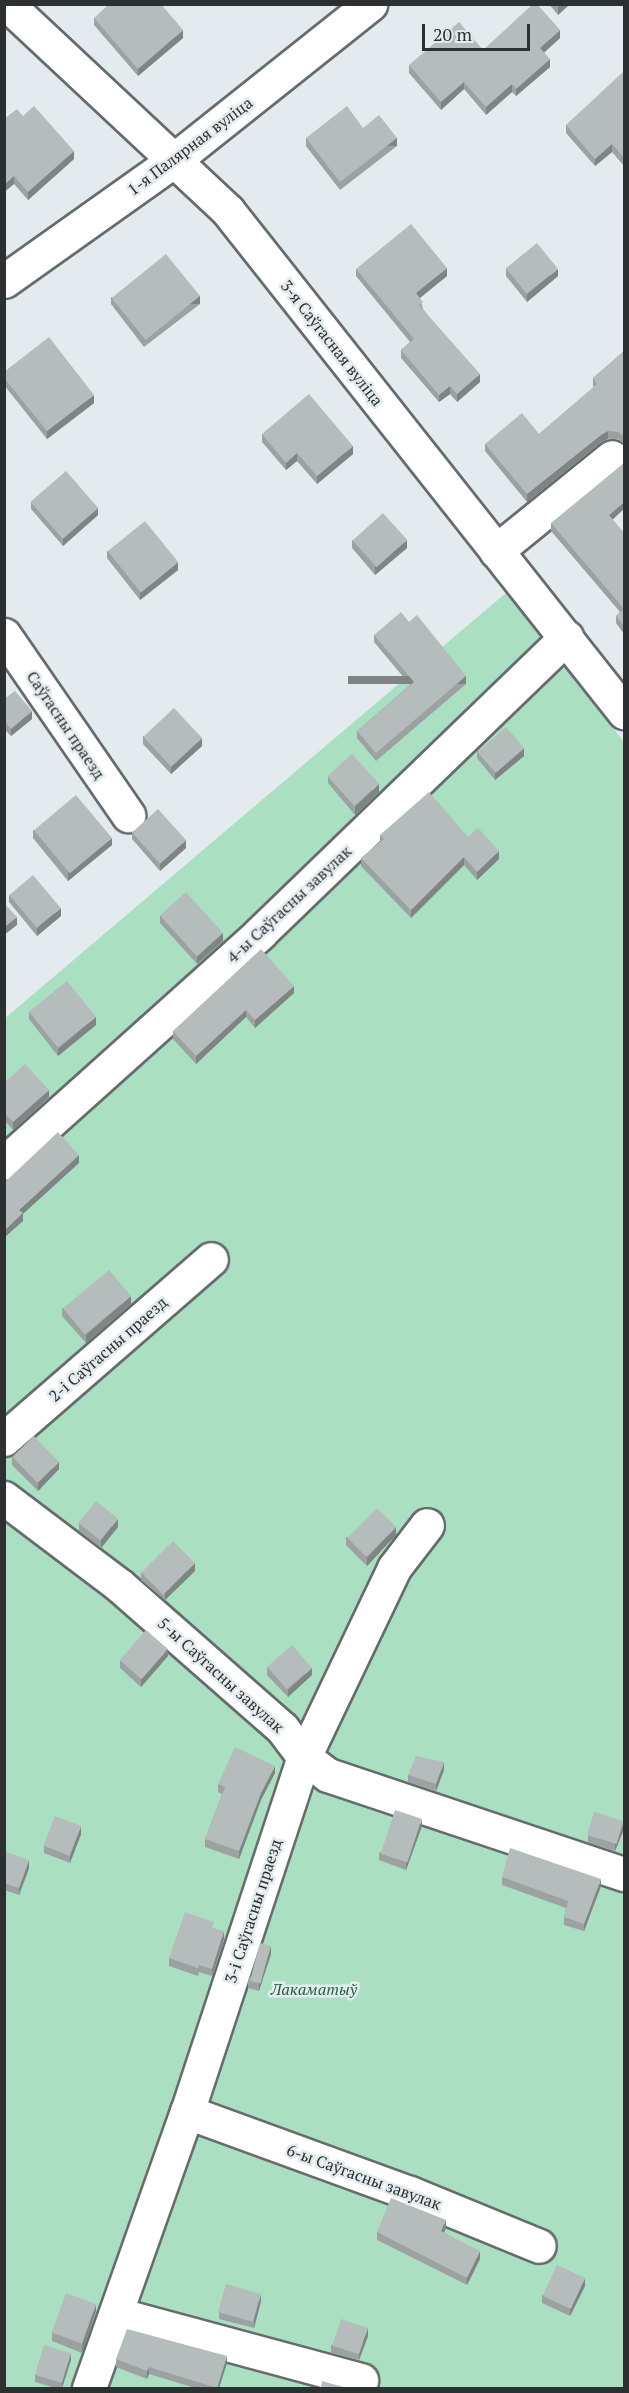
<!DOCTYPE html>
<html>
<head>
<meta charset="utf-8">
<style>
  body { margin:0 }
  #map { position:relative; width:629px; height:2393px; overflow:hidden; background:#e4ebee; font-family:"PT Serif",serif }
  div>[style] { position:absolute }
  [style*='--x'] { left:calc(var(--x)*1px); top:calc(var(--y)*1px); width:calc(var(--w)*1px); rotate:calc(var(--a)*1deg) }
  .green>* { inset:0; background:#aadfc1 }
  .roads { filter:drop-shadow(2px 0 #666c6e) drop-shadow(-2px 0 #666c6e) drop-shadow(0 2px #666c6e) drop-shadow(0 -2px #666c6e) }
  .minor>* { height:33px; margin:-16.5px; padding:0 16.5px; transform-origin:16.5px; border-radius:16.5px; background:#fff }
  .wall>* { inset:0; background:#9ca2a2 }
  .shaded-wall>* { inset:0; background:#7f8484; transform-origin:0 0 }
  .building>* { inset:0; background:#b5bcbc; transform-origin:0 0 }
  span { translate:-50% -50%; white-space:nowrap; text-align:center; line-height:1.15; -webkit-text-stroke:5px #e4ebee; paint-order:stroke }
  .street-label { font-size:16px; color:#2d3031 }
  .park-label { font-size:16px; color:#216445; font-style:italic }
  .frame { position:absolute; inset:0; border:6px solid #2d3031; pointer-events:none }
  .scale { position:absolute; left:422px; top:24px; width:108px; height:27px; box-sizing:border-box; border:3px solid #2d3031; border-top:0; padding-left:8px; font-size:18px; line-height:21px; white-space:nowrap; color:#2d3031; -webkit-text-stroke:4px #e4ebee; paint-order:stroke }
</style>
</head>
<body>
<div id="map">
  <div class="green">
    <i style="clip-path:polygon(507px 592px,624px 742px,624px 2388px,5px 2388px,4px 1019px)"></i>
  </div>
  <div class="roads">
    <div class="minor">
      <i style="--x:7;--y:4;--w:303;--a:43.1"></i>
      <i style="--x:228;--y:211;--w:639;--a:51.68"></i>
      <i style="--x:4;--y:281;--w:209;--a:-35.4"></i>
      <i style="--x:174;--y:160;--w:251;--a:-38.5"></i>
      <i style="--x:496;--y:551;--w:149;--a:-39"></i>
      <i style="--x:4;--y:635;--w:219;--a:55.4"></i>
      <i style="--x:4;--y:1163;--w:344;--a:-41.9"></i>
      <i style="--x:260;--y:933;--w:426;--a:-44"></i>
      <i style="--x:4;--y:1439;--w:274;--a:-41"></i>
      <i style="--x:4;--y:1498;--w:144;--a:37.1"></i>
      <i style="--x:119;--y:1585;--w:217;--a:41.3"></i>
      <i style="--x:282;--y:1728;--w:36;--a:53"></i>
      <i style="--x:304;--y:1757;--w:30;--a:37"></i>
      <i style="--x:328;--y:1775;--w:312;--a:18.5"></i>
      <i style="--x:187;--y:2112;--w:237;--a:20"></i>
      <i style="--x:410;--y:2193;--w:139;--a:22.3"></i>
      <i style="--x:116;--y:2314;--w:254;--a:15.1"></i>
      <i style="--x:89;--y:2388;--w:293;--a:-70.5"></i>
      <i style="--x:187;--y:2112;--w:374;--a:-71.8"></i>
      <i style="--x:304;--y:1757;--w:209;--a:-64.5"></i>
      <i style="--x:394;--y:1568;--w:54;--a:-52.5"></i>
    </div>
  </div>
  <div class="wall">
    <i style="clip-path:polygon(549px 4px,570px 4px,558px 15px)"></i>
    <i style="clip-path:polygon(94px 18px,183px 38px,138px 76px,94px 25px)"></i>
    <i style="clip-path:polygon(560px 38px,544px 53px,550px 67px,516px 96px,512px 92px,486px 115px,464px 89px,441px 110px,409px 73px,409px 65px,483px 50px)"></i>
    <i style="clip-path:polygon(624px 74px,624px 166px,612px 152px,595px 166px,566px 133px,566px 125px)"></i>
    <i style="clip-path:polygon(23px 116px,74px 159px,28px 200px,14px 184px,4px 192px,4px 119px)"></i>
    <i style="clip-path:polygon(363px 128px,397px 146px,340px 190px,306px 146px,306px 138px)"></i>
    <i style="clip-path:polygon(506px 268px,558px 276px,527px 302px,506px 276px)"></i>
    <i style="clip-path:polygon(356px 269px,447px 276px,420px 298px,423px 309px,480px 382px,457px 402px,450px 394px,439px 402px,401px 358px,401px 350px,410px 342px,356px 276px)"></i>
    <i style="clip-path:polygon(111px 297px,200px 304px,144px 347px,111px 304px)"></i>
    <i style="clip-path:polygon(624px 351px,624px 444px,618px 439px,608px 439px,601px 442px,527px 502px,485px 451px,485px 444px,539px 434px,594px 387px,593px 386px,593px 378px)"></i>
    <i style="clip-path:polygon(4px 372px,94px 403px,47px 439px,4px 385px)"></i>
    <i style="clip-path:polygon(262px 434px,353px 454px,317px 484px,297px 461px,286px 470px,262px 442px)"></i>
    <i style="clip-path:polygon(31px 502px,98px 515px,63px 546px,31px 509px)"></i>
    <i style="clip-path:polygon(613px 520px,624px 533px,624px 634px,616px 623px,616px 616px,620px 612px,551px 531px,551px 523px)"></i>
    <i style="clip-path:polygon(352px 540px,407px 548px,375px 575px,352px 548px)"></i>
    <i style="clip-path:polygon(107px 551px,178px 570px,140px 600px,107px 558px)"></i>
    <i style="clip-path:polygon(409px 622px,466px 684px,376px 761px,357px 738px,357px 731px,410px 685px,374px 642px,374px 635px)"></i>
    <i style="clip-path:polygon(4px 699px,32px 719px,11px 736px,4px 729px)"></i>
    <i style="clip-path:polygon(143px 736px,202px 746px,171px 774px,143px 744px)"></i>
    <i style="clip-path:polygon(477px 751px,524px 756px,495px 780px,477px 758px)"></i>
    <i style="clip-path:polygon(328px 776px,379px 792px,355px 815px,328px 783px)"></i>
    <i style="clip-path:polygon(33px 830px,112px 845px,68px 881px,33px 838px)"></i>
    <i style="clip-path:polygon(132px 832px,186px 848px,160px 871px,132px 839px)"></i>
    <i style="clip-path:polygon(380px 835px,468px 837px,499px 859px,477px 880px,464px 865px,411px 918px,361px 866px,361px 858px,380px 842px)"></i>
    <i style="clip-path:polygon(9px 895px,61px 916px,37px 936px,9px 902px)"></i>
    <i style="clip-path:polygon(160px 915px,223px 941px,197px 964px,160px 923px)"></i>
    <i style="clip-path:polygon(294px 993px,255px 1028px,246px 1017px,196px 1064px,173px 1039px,173px 1031px)"></i>
    <i style="clip-path:polygon(29px 1012px,96px 1025px,58px 1056px,29px 1019px)"></i>
    <i style="clip-path:polygon(4px 1083px,49px 1097px,13px 1130px,4px 1120px)"></i>
    <i style="clip-path:polygon(131px 1304px,86px 1343px,62px 1316px,62px 1308px)"></i>
    <i style="clip-path:polygon(12px 1457px,59px 1469px,38px 1491px,12px 1465px)"></i>
    <i style="clip-path:polygon(79px 1523px,118px 1527px,101px 1548px,79px 1531px)"></i>
    <i style="clip-path:polygon(396px 1535px,367px 1566px,346px 1545px,346px 1537px)"></i>
    <i style="clip-path:polygon(195px 1571px,165px 1600px,141px 1580px,141px 1572px)"></i>
    <i style="clip-path:polygon(168px 1656px,141px 1687px,120px 1668px,120px 1661px)"></i>
    <i style="clip-path:polygon(267px 1667px,312px 1675px,288px 1697px,267px 1675px)"></i>
    <i style="clip-path:polygon(444px 1770px,436px 1791px,408px 1782px,408px 1775px)"></i>
    <i style="clip-path:polygon(275px 1773px,261px 1800px,239px 1859px,205px 1847px,205px 1839px,222px 1794px,218px 1792px,218px 1784px)"></i>
    <i style="clip-path:polygon(422px 1826px,406px 1870px,379px 1860px,379px 1853px)"></i>
    <i style="clip-path:polygon(624px 1829px,615px 1851px,588px 1842px,588px 1835px)"></i>
    <i style="clip-path:polygon(81px 1834px,70px 1863px,44px 1853px,44px 1846px)"></i>
    <i style="clip-path:polygon(4px 1851px,29px 1868px,19px 1895px,4px 1890px)"></i>
    <i style="clip-path:polygon(502px 1877px,601px 1886px,584px 1931px,564px 1925px,564px 1917px,566px 1908px,502px 1885px)"></i>
    <i style="clip-path:polygon(214px 1928px,224px 1939px,212px 1976px,199px 1972px,198px 1976px,169px 1966px,169px 1958px)"></i>
    <i style="clip-path:polygon(271px 1954px,259px 1991px,248px 1988px,248px 1980px)"></i>
    <i style="clip-path:polygon(446px 2228px,444px 2232px,480px 2259px,467px 2285px,377px 2240px,377px 2232px)"></i>
    <i style="clip-path:polygon(585px 2286px,570px 2316px,542px 2303px,542px 2295px)"></i>
    <i style="clip-path:polygon(261px 2301px,254px 2328px,219px 2319px,219px 2312px)"></i>
    <i style="clip-path:polygon(96px 2311px,82px 2353px,52px 2341px,52px 2333px)"></i>
    <i style="clip-path:polygon(368px 2336px,359px 2360px,331px 2353px,331px 2345px)"></i>
    <i style="clip-path:polygon(116px 2359px,227px 2363px,219px 2388px,195px 2388px,149px 2374px,147px 2379px,116px 2367px)"></i>
    <i style="clip-path:polygon(71px 2360px,62px 2388px,55px 2388px,35px 2382px,35px 2375px)"></i>
  </div>
  <div class="shaded-wall">
    <i style="clip-path:polygon(561px 4px,570px 4px,558px 15px,558px 7px)"></i>
    <i style="clip-path:polygon(183px 30px,183px 38px,138px 76px,138px 69px)"></i>
    <i style="clip-path:polygon(560px 30px,560px 38px,540px 56px,540px 48px)"></i>
    <i style="clip-path:polygon(550px 59px,550px 67px,516px 96px,516px 89px)"></i>
    <i style="clip-path:polygon(464px 82px,464px 89px,441px 110px,441px 102px)"></i>
    <i style="clip-path:polygon(512px 84px,512px 92px,486px 115px,486px 107px)"></i>
    <i style="left:397px;top:138px;width:8px;height:72px;rotate:90deg"></i>
    <i style="clip-path:polygon(612px 144px,612px 152px,595px 166px,595px 159px)"></i>
    <i style="clip-path:polygon(74px 151px,74px 159px,28px 200px,28px 192px)"></i>
    <i style="clip-path:polygon(14px 176px,14px 184px,4px 192px,4px 185px)"></i>
    <i style="clip-path:polygon(447px 268px,447px 276px,416px 301px,416px 293px)"></i>
    <i style="clip-path:polygon(558px 269px,558px 276px,527px 302px,527px 294px)"></i>
    <i style="left:200px;top:296px;width:8px;height:71px;rotate:90deg"></i>
    <i style="clip-path:polygon(480px 374px,480px 382px,457px 402px,457px 394px)"></i>
    <i style="clip-path:polygon(450px 386px,450px 394px,439px 402px,439px 395px)"></i>
    <i style="clip-path:polygon(94px 395px,94px 403px,47px 439px,47px 431px)"></i>
    <i style="clip-path:polygon(608px 431px,608px 439px,601px 442px,527px 502px,527px 494px,601px 435px)"></i>
    <i style="clip-path:polygon(353px 446px,353px 454px,317px 484px,317px 476px)"></i>
    <i style="clip-path:polygon(297px 453px,297px 461px,286px 470px,286px 463px)"></i>
    <i style="clip-path:polygon(624px 502px,624px 509px,609px 523px,609px 515px)"></i>
    <i style="clip-path:polygon(98px 508px,98px 515px,63px 546px,63px 539px)"></i>
    <i style="clip-path:polygon(407px 540px,407px 548px,375px 575px,375px 567px)"></i>
    <i style="clip-path:polygon(178px 562px,178px 570px,140px 600px,140px 592px)"></i>
    <i style="left:466px;top:676px;width:8px;height:118px;rotate:90deg"></i>
    <i style="clip-path:polygon(32px 711px,32px 719px,11px 736px,11px 729px)"></i>
    <i style="clip-path:polygon(202px 738px,202px 746px,171px 774px,171px 767px)"></i>
    <i style="clip-path:polygon(524px 748px,524px 756px,495px 780px,495px 772px)"></i>
    <i style="clip-path:polygon(379px 784px,379px 792px,355px 815px,355px 807px)"></i>
    <i style="clip-path:polygon(112px 838px,112px 845px,68px 881px,68px 873px)"></i>
    <i style="clip-path:polygon(186px 840px,186px 848px,160px 871px,160px 863px)"></i>
    <i style="clip-path:polygon(499px 851px,499px 859px,477px 880px,477px 872px)"></i>
    <i style="clip-path:polygon(464px 857px,464px 865px,411px 918px,411px 910px)"></i>
    <i style="clip-path:polygon(61px 908px,61px 916px,37px 936px,37px 928px)"></i>
    <i style="clip-path:polygon(17px 917px,17px 925px,4px 935px,4px 927px)"></i>
    <i style="clip-path:polygon(223px 933px,223px 941px,197px 964px,197px 957px)"></i>
    <i style="clip-path:polygon(294px 986px,294px 993px,255px 1028px,255px 1020px)"></i>
    <i style="clip-path:polygon(246px 1010px,246px 1017px,196px 1064px,196px 1056px)"></i>
    <i style="clip-path:polygon(96px 1017px,96px 1025px,58px 1056px,58px 1049px)"></i>
    <i style="clip-path:polygon(49px 1090px,49px 1097px,13px 1130px,13px 1122px)"></i>
    <i style="clip-path:polygon(79px 1155px,79px 1163px,23px 1214px,23px 1221px,4px 1238px,4px 1231px,19px 1210px)"></i>
    <i style="clip-path:polygon(131px 1296px,131px 1304px,86px 1343px,86px 1335px)"></i>
    <i style="clip-path:polygon(59px 1462px,59px 1469px,38px 1491px,38px 1483px)"></i>
    <i style="clip-path:polygon(118px 1519px,118px 1527px,101px 1548px,101px 1540px)"></i>
    <i style="clip-path:polygon(396px 1527px,396px 1535px,367px 1566px,367px 1558px)"></i>
    <i style="clip-path:polygon(195px 1563px,195px 1571px,165px 1600px,165px 1593px)"></i>
    <i style="clip-path:polygon(168px 1649px,168px 1656px,141px 1687px,141px 1679px)"></i>
    <i style="clip-path:polygon(312px 1668px,312px 1675px,288px 1697px,288px 1690px)"></i>
    <i style="clip-path:polygon(444px 1762px,444px 1770px,436px 1791px,436px 1784px)"></i>
    <i style="clip-path:polygon(275px 1766px,275px 1773px,261px 1800px,239px 1859px,239px 1851px,261px 1793px)"></i>
    <i style="clip-path:polygon(422px 1819px,422px 1826px,406px 1870px,406px 1863px)"></i>
    <i style="clip-path:polygon(624px 1821px,624px 1829px,615px 1851px,615px 1844px)"></i>
    <i style="clip-path:polygon(81px 1826px,81px 1834px,70px 1863px,70px 1855px)"></i>
    <i style="clip-path:polygon(29px 1860px,29px 1868px,19px 1895px,19px 1888px)"></i>
    <i style="clip-path:polygon(601px 1879px,601px 1886px,584px 1931px,584px 1924px)"></i>
    <i style="clip-path:polygon(224px 1931px,224px 1939px,212px 1976px,212px 1969px)"></i>
    <i style="clip-path:polygon(271px 1946px,271px 1954px,259px 1991px,259px 1984px)"></i>
    <i style="clip-path:polygon(446px 2220px,446px 2228px,441px 2239px,441px 2231px)"></i>
    <i style="clip-path:polygon(480px 2251px,480px 2259px,467px 2285px,467px 2278px)"></i>
    <i style="clip-path:polygon(585px 2278px,585px 2286px,570px 2316px,570px 2309px)"></i>
    <i style="clip-path:polygon(261px 2294px,261px 2301px,254px 2328px,254px 2320px)"></i>
    <i style="clip-path:polygon(96px 2304px,96px 2311px,82px 2353px,82px 2345px)"></i>
    <i style="clip-path:polygon(368px 2328px,368px 2336px,359px 2360px,359px 2353px)"></i>
    <i style="clip-path:polygon(71px 2353px,71px 2360px,62px 2388px,62px 2383px)"></i>
    <i style="clip-path:polygon(227px 2356px,227px 2363px,219px 2388px,217px 2388px)"></i>
    <i style="clip-path:polygon(149px 2367px,149px 2374px,147px 2379px,147px 2371px)"></i>
  </div>
  <div class="building">
    <i style="clip-path:polygon(109px 4px,161px 4px,183px 30px,138px 69px,94px 18px)"></i>
    <i style="clip-path:polygon(533px 4px,537px 4px,560px 30px,540px 48px,550px 59px,516px 89px,512px 84px,486px 107px,464px 82px,441px 102px,409px 65px,459px 22px,483px 50px)"></i>
    <i style="clip-path:polygon(623px 72px,624px 74px,624px 158px,612px 144px,595px 159px,566px 125px)"></i>
    <i style="clip-path:polygon(34px 106px,74px 151px,28px 192px,14px 176px,4px 185px,4px 119px,17px 109px,23px 116px)"></i>
    <i style="clip-path:polygon(347px 106px,363px 128px,379px 115px,397px 138px,340px 182px,306px 138px)"></i>
    <i style="clip-path:polygon(411px 224px,447px 268px,416px 293px,423px 302px,419px 305px,480px 374px,457px 394px,450px 386px,439px 395px,401px 350px,414px 339px,356px 269px)"></i>
    <i style="left:537px;top:243px;width:33px;height:40px;rotate:51deg"></i>
    <i style="left:166px;top:254px;width:54px;height:70px;rotate:51deg"></i>
    <i style="clip-path:polygon(49px 337px,94px 395px,47px 431px,4px 378px,4px 372px)"></i>
    <i style="clip-path:polygon(624px 351px,624px 436px,618px 432px,608px 431px,601px 435px,527px 494px,485px 444px,522px 413px,539px 434px,597px 384px,593px 378px)"></i>
    <i style="clip-path:polygon(309px 394px,353px 446px,317px 476px,297px 453px,286px 463px,262px 434px)"></i>
    <i style="clip-path:polygon(624px 463px,624px 502px,609px 515px,624px 533px,624px 626px,616px 616px,624px 609px,551px 523px)"></i>
    <i style="left:66px;top:471px;width:49px;height:47px;rotate:49deg"></i>
    <i style="left:383px;top:513px;width:36px;height:41px;rotate:48deg"></i>
    <i style="left:145px;top:521px;width:53px;height:48px;rotate:51deg"></i>
    <i style="clip-path:polygon(401px 612px,409px 622px,417px 615px,466px 676px,376px 753px,357px 731px,414px 682px,374px 635px)"></i>
    <i style="clip-path:polygon(15px 691px,32px 711px,11px 729px,4px 721px,4px 699px)"></i>
    <i style="left:174px;top:708px;width:41px;height:42px;rotate:47deg"></i>
    <i style="left:506px;top:727px;width:28px;height:38px;rotate:49deg"></i>
    <i style="left:352px;top:754px;width:40px;height:33px;rotate:48deg"></i>
    <i style="clip-path:polygon(429px 792px,468px 837px,478px 828px,499px 851px,477px 872px,464px 857px,411px 910px,361px 858px,384px 839px,380px 835px)"></i>
    <i style="left:76px;top:795px;width:56px;height:55px;rotate:50deg"></i>
    <i style="left:158px;top:809px;width:42px;height:35px;rotate:48deg"></i>
    <i style="left:33px;top:875px;width:43px;height:31px;rotate:50deg"></i>
    <i style="left:186px;top:892px;width:55px;height:35px;rotate:48deg"></i>
    <i style="clip-path:polygon(4px 903px,17px 917px,4px 927px)"></i>
    <i style="clip-path:polygon(261px 949px,294px 986px,255px 1020px,246px 1010px,196px 1056px,173px 1031px)"></i>
    <i style="left:67px;top:981px;width:46px;height:49px;rotate:51deg"></i>
    <i style="clip-path:polygon(25px 1064px,49px 1090px,13px 1122px,4px 1113px,4px 1083px)"></i>
    <i style="clip-path:polygon(58px 1132px,79px 1155px,19px 1210px,23px 1213px,4px 1231px,4px 1183px)"></i>
    <i style="left:109px;top:1270px;width:34px;height:60px;rotate:50deg"></i>
    <i style="left:34px;top:1436px;width:36px;height:30px;rotate:46deg"></i>
    <i style="left:96px;top:1501px;width:28px;height:28px;rotate:39deg"></i>
    <i style="left:377px;top:1508px;width:27px;height:42px;rotate:45deg"></i>
    <i style="left:173px;top:1541px;width:31px;height:45px;rotate:45deg"></i>
    <i style="left:146px;top:1630px;width:29px;height:40px;rotate:41deg"></i>
    <i style="left:292px;top:1645px;width:30px;height:33px;rotate:49deg"></i>
    <i style="clip-path:polygon(235px 1747px,275px 1766px,261px 1793px,239px 1851px,205px 1839px,225px 1787px,218px 1784px)"></i>
    <i style="clip-path:polygon(416px 1756px,444px 1762px,436px 1784px,408px 1775px)"></i>
    <i style="left:395px;top:1810px;width:28px;height:46px;rotate:18deg"></i>
    <i style="left:594px;top:1812px;width:31px;height:24px;rotate:17deg"></i>
    <i style="left:55px;top:1816px;width:28px;height:32px;rotate:21deg"></i>
    <i style="clip-path:polygon(510px 1848px,601px 1879px,584px 1924px,564px 1917px,568px 1901px,502px 1877px)"></i>
    <i style="clip-path:polygon(4px 1851px,29px 1860px,19px 1888px,4px 1883px)"></i>
    <i style="clip-path:polygon(185px 1912px,214px 1922px,212px 1928px,224px 1931px,212px 1969px,199px 1965px,198px 1968px,169px 1958px)"></i>
    <i style="left:260px;top:1943px;width:11px;height:39px;rotate:15deg"></i>
    <i style="clip-path:polygon(391px 2198px,446px 2220px,441px 2231px,480px 2251px,467px 2278px,377px 2232px)"></i>
    <i style="left:557px;top:2265px;width:31px;height:34px;rotate:25deg"></i>
    <i style="left:226px;top:2284px;width:36px;height:29px;rotate:16deg"></i>
    <i style="left:66px;top:2293px;width:32px;height:42px;rotate:20deg"></i>
    <i style="left:341px;top:2319px;width:28px;height:28px;rotate:18deg"></i>
    <i style="clip-path:polygon(127px 2329px,227px 2356px,217px 2388px,149px 2367px,147px 2371px,116px 2359px)"></i>
    <i style="left:44px;top:2345px;width:28px;height:31px;rotate:17deg"></i>
    <i style="clip-path:polygon(322px 2381px,347px 2388px,321px 2388px)"></i>
  </div>
  <div class="street-label">
    <span style="left:190px;top:146px;rotate:-37deg">1-я Палярная вуліца</span>
    <span style="left:332px;top:343px;rotate:52deg">3-я Саўгасная вуліца</span>
    <span style="left:66px;top:725px;rotate:56deg">Саўгасны праезд</span>
    <span style="left:289px;top:904px;rotate:-43deg">4-ы Саўгасны завулак</span>
    <span style="left:108px;top:1349px;rotate:-41deg">2-і Саўгасны праезд</span>
    <span style="left:221px;top:1675px;rotate:42deg">5-ы Саўгасны завулак</span>
    <span style="left:253px;top:1911px;rotate:-72deg">3-і Саўгасны праезд</span>
    <span style="left:364px;top:2177px;rotate:20deg">6-ы Саўгасны завулак</span>
  </div>
  <div class="park-label">
    <span style="left:314px;top:1989px">Лакаматыў</span>
  </div>
  <div class="frame"></div>
  <div class="scale">20 m</div>
</div>
</body>
</html>
